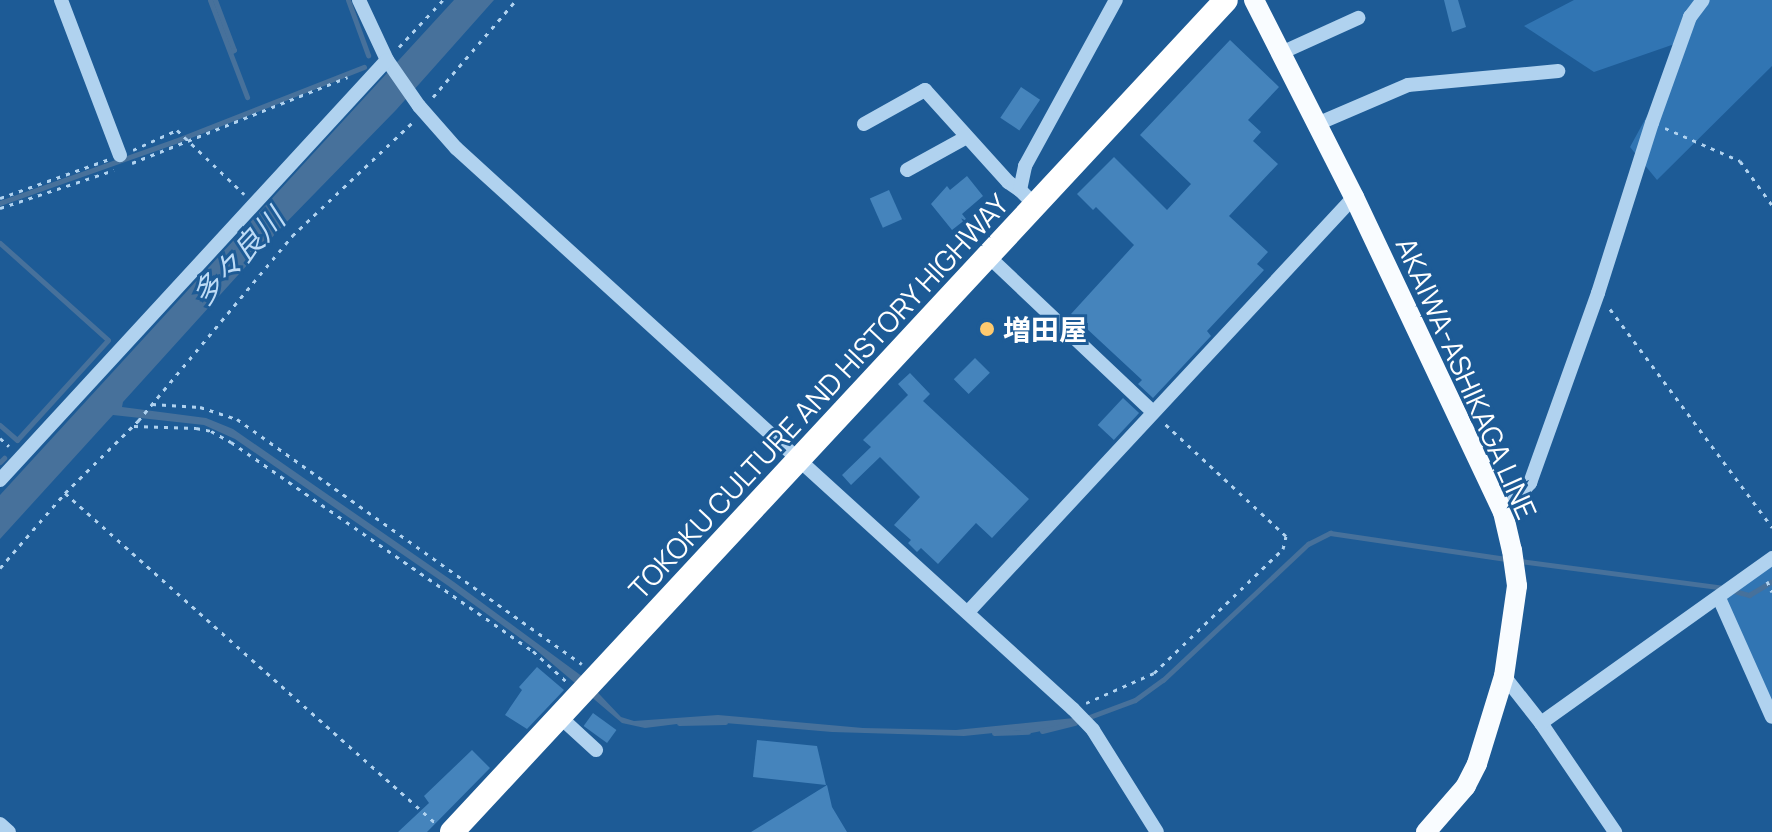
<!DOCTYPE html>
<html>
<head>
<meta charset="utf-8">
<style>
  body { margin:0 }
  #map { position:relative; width:1772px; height:832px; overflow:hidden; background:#1d5b96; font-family:Manrope,"Noto Sans JP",sans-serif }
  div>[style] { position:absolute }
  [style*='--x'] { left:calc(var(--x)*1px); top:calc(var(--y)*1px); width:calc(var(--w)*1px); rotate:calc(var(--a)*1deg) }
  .green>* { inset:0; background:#3175b3 }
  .water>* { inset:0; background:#47719b }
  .stream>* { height:5px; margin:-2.5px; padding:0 2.5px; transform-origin:2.5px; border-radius:2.5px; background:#47719b }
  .building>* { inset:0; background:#4584bc; transform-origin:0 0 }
  .path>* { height:3px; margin-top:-1.5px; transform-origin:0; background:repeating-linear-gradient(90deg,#b0d2ef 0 4px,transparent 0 10px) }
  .minor>* { height:14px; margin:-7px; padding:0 7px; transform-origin:7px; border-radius:7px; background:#b0d2ef }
  .major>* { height:20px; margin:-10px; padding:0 10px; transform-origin:10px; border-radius:10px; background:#f9fcff }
  .highway>* { height:24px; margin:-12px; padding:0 12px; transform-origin:12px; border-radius:12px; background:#fff }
  .dots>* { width:22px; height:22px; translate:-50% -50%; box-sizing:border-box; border:4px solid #1d5b96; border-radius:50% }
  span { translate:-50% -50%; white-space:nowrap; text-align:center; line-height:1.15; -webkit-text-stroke:6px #1d5b96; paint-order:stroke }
  .poi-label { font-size:28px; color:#fff; font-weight:700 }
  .left { translate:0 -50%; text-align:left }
  .street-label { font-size:28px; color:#fff }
  .water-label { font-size:30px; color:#bddbf6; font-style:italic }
</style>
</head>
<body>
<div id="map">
  <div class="green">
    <i style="clip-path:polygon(1574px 0,1772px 0,1772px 66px,1657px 180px,1630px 147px,1689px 39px,1594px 72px,1524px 26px)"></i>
    <i style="clip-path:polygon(1772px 559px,1772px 717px,1719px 598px)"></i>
  </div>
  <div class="water">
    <i style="clip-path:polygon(454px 0,494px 0,396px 110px,277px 232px,123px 402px,122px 407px,206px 418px,233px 429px,454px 582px,583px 677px,621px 717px,634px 721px,718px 715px,863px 728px,956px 730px,1074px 718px,1078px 724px,1026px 734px,1024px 730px,964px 736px,832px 732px,701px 721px,645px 728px,622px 723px,535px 649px,447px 585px,235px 439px,204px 425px,113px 415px,0 539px,0 495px)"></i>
  </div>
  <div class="stream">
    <i style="--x:210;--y:0;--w:104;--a:69.1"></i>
    <i style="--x:215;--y:0;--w:53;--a:69.2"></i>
    <i style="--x:234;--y:50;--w:4;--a:153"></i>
    <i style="--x:348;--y:0;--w:59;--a:70"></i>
    <i style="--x:0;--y:203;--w:186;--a:-19.5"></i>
    <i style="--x:175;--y:141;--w:203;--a:-21.4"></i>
    <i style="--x:0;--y:243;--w:145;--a:41.9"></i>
    <i style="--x:108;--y:340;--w:135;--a:132.3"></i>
    <i style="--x:17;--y:440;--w:23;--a:-139"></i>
    <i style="--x:0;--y:462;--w:6;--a:-45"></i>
    <i style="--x:1520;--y:561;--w:206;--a:7.5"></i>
    <i style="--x:1734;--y:591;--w:16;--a:15"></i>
    <i style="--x:1749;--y:595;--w:27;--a:-31"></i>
    <i style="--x:1084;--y:719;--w:54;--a:-20.4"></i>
    <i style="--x:1135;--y:700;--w:34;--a:-36"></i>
    <i style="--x:1163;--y:680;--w:199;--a:-43.2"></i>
    <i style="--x:1308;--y:544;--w:25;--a:-27"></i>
    <i style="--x:1330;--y:533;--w:178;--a:8.4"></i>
    <i style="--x:679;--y:723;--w:46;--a:-1.2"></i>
    <i style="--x:1042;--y:731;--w:34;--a:-14"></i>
    <i style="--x:994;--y:733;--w:34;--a:-2"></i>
  </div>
  <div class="building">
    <i style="clip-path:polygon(1444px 0,1458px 0,1466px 27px,1452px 32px)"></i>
    <i style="clip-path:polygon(1230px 40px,1279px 87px,1248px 120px,1261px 132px,1253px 141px,1278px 164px,1229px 216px,1268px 252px,1257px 264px,1264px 270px,1207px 331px,1211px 336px,1153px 398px,1138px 384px,1142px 380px,1071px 314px,1134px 245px,1096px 207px,1093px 210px,1077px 194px,1114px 157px,1167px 210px,1191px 184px,1140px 135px)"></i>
    <i style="left:1021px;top:87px;width:23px;height:37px;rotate:34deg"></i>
    <i style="clip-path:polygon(967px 176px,983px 196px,962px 214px,966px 219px,952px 230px,931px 204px,947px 186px,950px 190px)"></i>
    <i style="left:889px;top:190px;width:32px;height:21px;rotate:66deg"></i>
    <i style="left:975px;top:358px;width:21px;height:30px;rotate:45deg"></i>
    <i style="clip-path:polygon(910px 373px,930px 394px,923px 401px,1029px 499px,992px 538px,976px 523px,938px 564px,921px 548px,917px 552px,908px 543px,911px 540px,894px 525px,920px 497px,880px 457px,851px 485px,842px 475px,871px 447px,863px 440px,908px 395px,898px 384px)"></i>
    <i style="left:1123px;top:398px;width:22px;height:37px;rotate:43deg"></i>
    <i style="clip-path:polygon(537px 667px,564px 690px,527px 729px,505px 715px,522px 690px,519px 687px)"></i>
    <i style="left:593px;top:713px;width:29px;height:16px;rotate:36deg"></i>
    <i style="clip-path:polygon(757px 740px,817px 746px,826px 785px,753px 777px)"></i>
    <i style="clip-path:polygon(472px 750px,490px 768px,427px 832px,398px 832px,429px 803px,424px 796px)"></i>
    <i style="clip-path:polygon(827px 785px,832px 807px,847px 832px,751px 832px)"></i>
  </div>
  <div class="path">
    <i style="--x:399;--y:47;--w:64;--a:-46.9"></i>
    <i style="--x:433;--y:97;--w:128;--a:-49.4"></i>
    <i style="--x:1665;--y:128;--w:82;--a:23.7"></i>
    <i style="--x:1740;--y:161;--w:54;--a:54"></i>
    <i style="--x:133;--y:150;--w:48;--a:-24.4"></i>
    <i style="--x:177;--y:130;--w:93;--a:43.7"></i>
    <i style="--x:132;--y:163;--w:232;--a:-21.7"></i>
    <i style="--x:0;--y:198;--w:114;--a:-19.6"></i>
    <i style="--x:0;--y:208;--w:120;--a:-18.4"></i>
    <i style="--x:1610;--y:309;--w:272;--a:53.4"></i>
    <i style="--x:152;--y:404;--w:48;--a:3.6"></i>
    <i style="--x:200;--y:407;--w:39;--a:18"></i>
    <i style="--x:237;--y:419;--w:423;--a:35.4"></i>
    <i style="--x:134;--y:426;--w:62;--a:1.8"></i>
    <i style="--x:196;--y:428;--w:15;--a:11"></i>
    <i style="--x:211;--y:431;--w:23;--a:29"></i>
    <i style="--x:231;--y:442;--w:367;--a:34.7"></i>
    <i style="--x:533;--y:651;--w:45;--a:42.3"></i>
    <i style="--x:0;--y:438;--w:12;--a:42"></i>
    <i style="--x:65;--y:493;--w:497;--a:41.7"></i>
    <i style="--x:0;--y:568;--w:99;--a:-49.1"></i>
    <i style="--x:65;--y:493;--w:103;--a:-44.6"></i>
    <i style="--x:138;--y:421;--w:241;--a:-50.2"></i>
    <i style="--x:292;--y:236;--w:166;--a:-43.3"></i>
    <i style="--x:1767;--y:581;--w:12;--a:66"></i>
    <i style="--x:1086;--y:703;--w:74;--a:-23.8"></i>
    <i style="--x:1154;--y:673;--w:179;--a:-43.9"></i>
    <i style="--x:1283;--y:549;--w:13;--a:-77"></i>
    <i style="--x:1286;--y:536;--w:166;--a:-137.2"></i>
  </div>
  <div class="minor">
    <i style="--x:61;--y:0;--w:166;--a:69.2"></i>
    <i style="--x:359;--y:0;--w:66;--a:65"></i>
    <i style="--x:387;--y:60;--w:56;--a:55.2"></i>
    <i style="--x:419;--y:106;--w:56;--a:48.6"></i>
    <i style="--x:456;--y:148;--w:834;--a:42.28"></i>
    <i style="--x:1073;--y:709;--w:29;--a:46"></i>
    <i style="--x:1093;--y:730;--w:120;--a:57.9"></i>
    <i style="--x:1281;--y:53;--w:85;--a:-24.4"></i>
    <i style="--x:864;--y:124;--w:70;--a:-29.1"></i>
    <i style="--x:925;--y:90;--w:124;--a:47.9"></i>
    <i style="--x:1008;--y:182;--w:14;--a:34"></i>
    <i style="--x:1317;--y:124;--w:99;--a:-23.2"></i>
    <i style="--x:1408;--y:85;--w:151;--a:-5.3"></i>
    <i style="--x:907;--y:170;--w:68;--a:-28.8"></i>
    <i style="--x:1036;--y:206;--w:23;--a:-135"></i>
    <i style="--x:1020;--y:190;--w:25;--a:-78"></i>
    <i style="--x:1025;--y:166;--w:189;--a:-61.3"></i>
    <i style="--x:989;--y:257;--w:226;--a:43.4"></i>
    <i style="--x:0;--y:480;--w:571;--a:-47.34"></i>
    <i style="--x:1503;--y:512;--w:40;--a:-47"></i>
    <i style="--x:1530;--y:483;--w:202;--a:-70.3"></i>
    <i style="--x:1598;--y:293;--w:178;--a:-72.4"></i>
    <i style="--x:1652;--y:123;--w:113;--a:-70.3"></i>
    <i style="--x:1690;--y:17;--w:21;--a:-53"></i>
    <i style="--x:1719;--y:598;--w:130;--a:66"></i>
    <i style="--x:968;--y:612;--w:567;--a:-47.07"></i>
    <i style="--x:1504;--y:676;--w:60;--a:51.8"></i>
    <i style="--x:1541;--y:723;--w:132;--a:55.8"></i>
    <i style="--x:560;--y:717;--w:49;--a:42.5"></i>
    <i style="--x:1541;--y:723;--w:284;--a:-35.5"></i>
    <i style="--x:0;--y:824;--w:12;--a:42"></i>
  </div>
  <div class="major">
    <i style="--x:1254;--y:0;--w:221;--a:63.1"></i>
    <i style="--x:1354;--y:197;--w:348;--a:64.7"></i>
    <i style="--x:1503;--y:512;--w:39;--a:77"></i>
    <i style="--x:1512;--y:550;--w:36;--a:82"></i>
    <i style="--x:1517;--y:586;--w:91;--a:98.2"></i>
    <i style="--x:1504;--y:676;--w:92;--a:107.1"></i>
    <i style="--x:1477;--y:764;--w:25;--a:117"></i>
    <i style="--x:1466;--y:786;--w:61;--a:131"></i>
  </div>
  <div class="highway">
    <i style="--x:452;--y:832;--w:1136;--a:-47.07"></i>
  </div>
  <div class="dots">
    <i style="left:987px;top:329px;background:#feca6f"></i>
  </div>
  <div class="poi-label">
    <span class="left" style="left:1003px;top:329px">増田屋</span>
  </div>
  <div class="street-label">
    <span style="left:1467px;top:378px;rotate:66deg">AKAIWA-ASHIKAGA LINE</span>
    <span style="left:818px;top:396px;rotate:-47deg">TOKOKU CULTURE AND HISTORY HIGHWAY</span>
  </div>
  <div class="water-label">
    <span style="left:238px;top:257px;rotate:-47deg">多々良川</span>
  </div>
</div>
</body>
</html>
